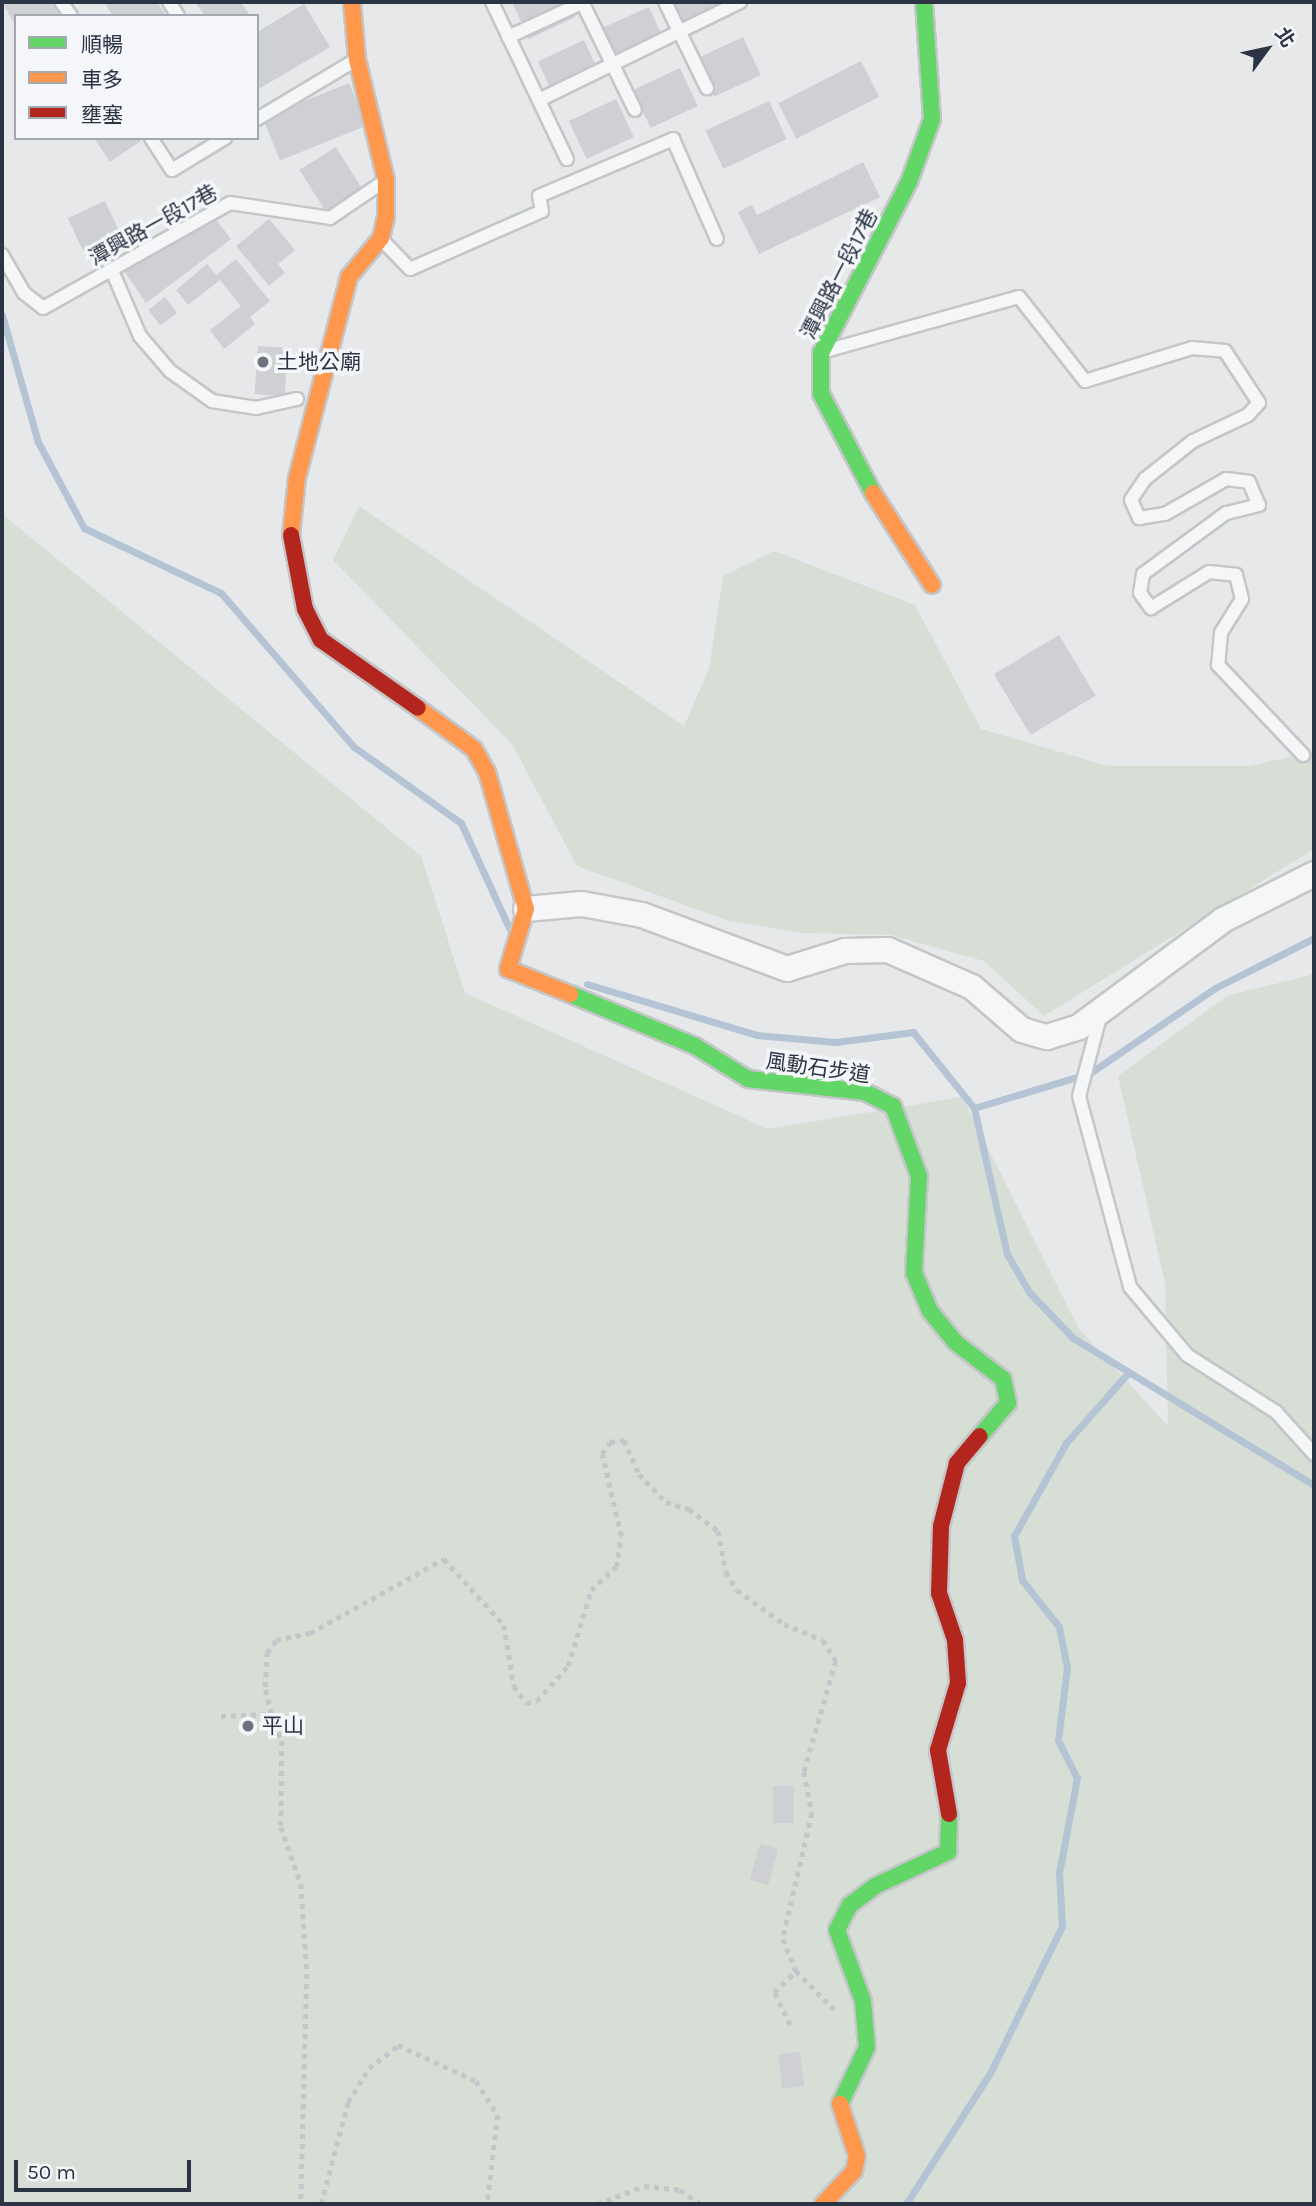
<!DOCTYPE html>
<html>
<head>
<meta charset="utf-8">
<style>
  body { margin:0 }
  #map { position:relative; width:1316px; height:2206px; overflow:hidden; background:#e6e8ea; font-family:Karla,"Noto Sans TC",sans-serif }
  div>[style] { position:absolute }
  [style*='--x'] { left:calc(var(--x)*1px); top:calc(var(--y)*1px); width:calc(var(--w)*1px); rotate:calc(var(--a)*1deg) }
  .green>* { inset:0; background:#d6ded6 }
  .stream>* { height:7px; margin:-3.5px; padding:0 3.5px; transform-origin:3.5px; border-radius:3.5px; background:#b4c4d5 }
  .building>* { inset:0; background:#ced0d3; transform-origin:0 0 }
  .path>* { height:4.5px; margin-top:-2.25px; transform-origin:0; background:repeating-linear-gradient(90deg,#c5c6ca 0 5px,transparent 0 10px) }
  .roads { filter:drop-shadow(2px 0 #c4c6c8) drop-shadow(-2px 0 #c4c6c8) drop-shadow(0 2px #c4c6c8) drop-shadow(0 -2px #c4c6c8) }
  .lane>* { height:12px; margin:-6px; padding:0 6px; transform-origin:6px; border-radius:6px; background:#f5f6f7 }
  .street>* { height:24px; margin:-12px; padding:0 12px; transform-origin:12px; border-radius:12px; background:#f5f6f7 }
  .fast>* { height:16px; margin:-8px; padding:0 8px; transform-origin:8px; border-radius:8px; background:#63d668 }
  .slow>* { height:16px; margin:-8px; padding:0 8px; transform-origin:8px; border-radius:8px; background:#ff974d }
  .jam>* { height:16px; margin:-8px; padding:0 8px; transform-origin:8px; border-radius:8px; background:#b3261e }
  .dots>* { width:19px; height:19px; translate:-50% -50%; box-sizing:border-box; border:4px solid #f4f6f9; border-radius:50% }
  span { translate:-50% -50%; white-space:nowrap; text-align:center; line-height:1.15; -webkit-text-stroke:7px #f4f6f9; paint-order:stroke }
  .street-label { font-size:21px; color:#2b3445 }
  .poi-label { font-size:21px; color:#2b3445 }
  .left { translate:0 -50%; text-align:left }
  .frame { position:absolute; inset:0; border:4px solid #2b3445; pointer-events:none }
  .legend { position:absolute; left:14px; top:14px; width:245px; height:126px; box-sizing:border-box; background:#f4f6f9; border:2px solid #a4a8b1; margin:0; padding:9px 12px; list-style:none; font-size:21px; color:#2b3445 }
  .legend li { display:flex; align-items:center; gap:14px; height:35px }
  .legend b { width:35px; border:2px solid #a4a8b1 }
  .north { position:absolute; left:1232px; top:14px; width:70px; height:70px; -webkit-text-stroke:5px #f4f6f9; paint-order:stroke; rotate:57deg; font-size:19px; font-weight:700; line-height:28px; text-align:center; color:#2b3445 }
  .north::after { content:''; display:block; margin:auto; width:24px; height:32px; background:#2b3445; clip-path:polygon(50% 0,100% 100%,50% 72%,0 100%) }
  .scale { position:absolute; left:14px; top:2160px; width:177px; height:32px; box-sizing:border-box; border:4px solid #2b3445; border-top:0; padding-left:9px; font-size:21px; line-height:24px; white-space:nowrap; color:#2b3445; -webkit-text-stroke:5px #f4f6f9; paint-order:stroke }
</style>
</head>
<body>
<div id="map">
  <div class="green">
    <i style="clip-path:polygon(359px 506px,684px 726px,709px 669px,723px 576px,774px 551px,915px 605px,981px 729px,1108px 766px,1249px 766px,1314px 752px,1314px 849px,1044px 1016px,984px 961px,891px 935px,801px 933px,729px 921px,577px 866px,512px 744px,333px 560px)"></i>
    <i style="clip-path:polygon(2px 514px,421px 856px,465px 993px,768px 1129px,962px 1097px,1079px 1329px,1168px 1426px,1165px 1283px,1118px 1076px,1227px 996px,1314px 974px,1314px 2204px,2px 2204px)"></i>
  </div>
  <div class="stream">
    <i style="--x:2;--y:315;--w:132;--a:74.2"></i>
    <i style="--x:38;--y:442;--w:98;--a:61.9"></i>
    <i style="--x:84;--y:528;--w:152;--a:25.4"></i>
    <i style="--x:221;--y:593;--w:203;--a:49.2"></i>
    <i style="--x:354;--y:747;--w:131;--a:35.4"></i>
    <i style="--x:461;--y:823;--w:115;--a:65.4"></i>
    <i style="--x:587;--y:984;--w:177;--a:16.7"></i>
    <i style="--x:757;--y:1035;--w:79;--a:5.1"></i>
    <i style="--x:836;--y:1042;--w:78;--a:-7.4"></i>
    <i style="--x:913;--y:1032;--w:97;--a:51.2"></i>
    <i style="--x:974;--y:1108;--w:150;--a:77.3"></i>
    <i style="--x:1007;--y:1254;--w:44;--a:59.9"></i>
    <i style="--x:1029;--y:1292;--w:64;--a:46.3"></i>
    <i style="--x:1073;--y:1338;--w:282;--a:31.4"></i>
    <i style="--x:974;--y:1108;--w:121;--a:-16.8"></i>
    <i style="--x:1090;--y:1073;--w:151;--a:-34.2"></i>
    <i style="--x:1215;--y:988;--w:111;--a:-26.8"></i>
    <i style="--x:906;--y:2204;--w:156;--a:-57.3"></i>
    <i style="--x:990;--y:2073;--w:164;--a:-63.9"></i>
    <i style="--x:1062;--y:1926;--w:53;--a:-93.2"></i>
    <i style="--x:1059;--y:1873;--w:97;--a:-79.3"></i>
    <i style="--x:1077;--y:1778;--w:42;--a:-116.6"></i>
    <i style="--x:1058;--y:1740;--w:73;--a:-82.9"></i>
    <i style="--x:1067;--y:1668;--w:42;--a:-101"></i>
    <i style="--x:1059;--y:1627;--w:60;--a:-128.2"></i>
    <i style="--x:1022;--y:1580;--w:45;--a:-100.3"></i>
    <i style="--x:1014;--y:1536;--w:107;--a:-60.8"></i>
    <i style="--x:1066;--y:1443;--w:94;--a:-48.5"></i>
  </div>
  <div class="building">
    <i style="clip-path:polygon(2px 2px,50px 2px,60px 16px,16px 16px,16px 26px)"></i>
    <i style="clip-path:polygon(104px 2px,157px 2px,166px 16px,113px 16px)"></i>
    <i style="clip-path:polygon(195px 2px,241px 2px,250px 16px,205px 16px)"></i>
    <i style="clip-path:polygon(512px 2px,568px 2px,575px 17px,529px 39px)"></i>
    <i style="clip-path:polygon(668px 2px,725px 2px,732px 16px,685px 38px)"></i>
    <i style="clip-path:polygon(304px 4px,330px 47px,257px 90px,257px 32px)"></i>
    <i style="left:649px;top:7px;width:42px;height:52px;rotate:66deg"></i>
    <i style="left:743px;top:37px;width:42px;height:51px;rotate:65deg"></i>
    <i style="left:584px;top:40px;width:42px;height:51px;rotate:65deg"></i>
    <i style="left:861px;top:61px;width:40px;height:93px;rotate:63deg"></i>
    <i style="left:680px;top:68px;width:42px;height:52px;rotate:65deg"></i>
    <i style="left:349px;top:83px;width:46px;height:93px;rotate:68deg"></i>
    <i style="left:616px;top:99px;width:42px;height:52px;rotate:65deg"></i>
    <i style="left:769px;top:101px;width:42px;height:70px;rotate:65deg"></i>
    <i style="clip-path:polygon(94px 138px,145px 138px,110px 162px)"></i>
    <i style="left:336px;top:147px;width:55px;height:43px;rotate:58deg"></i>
    <i style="clip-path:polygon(863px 162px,880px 197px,759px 254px,738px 212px,752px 205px,757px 215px)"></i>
    <i style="left:105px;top:201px;width:42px;height:41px;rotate:65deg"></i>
    <i style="clip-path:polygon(210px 212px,231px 239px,146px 303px,120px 265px)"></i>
    <i style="clip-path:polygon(269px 219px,295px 250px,278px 264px,285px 273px,269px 286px,236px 246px)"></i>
    <i style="clip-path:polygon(236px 259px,270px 301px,250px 317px,255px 324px,224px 349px,210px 330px,241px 306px,220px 280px,188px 305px,176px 290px,207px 264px,216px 275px)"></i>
    <i style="left:165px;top:297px;width:20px;height:21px;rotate:53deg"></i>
    <i style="left:258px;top:346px;width:30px;height:48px;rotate:4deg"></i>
    <i style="left:1059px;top:635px;width:71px;height:76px;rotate:59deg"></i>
    <i style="left:773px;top:1786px;width:21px;height:37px"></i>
    <i style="left:760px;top:1844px;width:19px;height:37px;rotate:16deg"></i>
    <i style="left:800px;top:2052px;width:34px;height:22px;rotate:83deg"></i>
  </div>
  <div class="path">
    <i style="--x:271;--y:1714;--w:29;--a:68"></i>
    <i style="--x:282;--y:1741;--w:86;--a:90.7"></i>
    <i style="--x:281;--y:1827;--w:60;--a:70.7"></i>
    <i style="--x:301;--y:1884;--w:90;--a:86.2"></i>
    <i style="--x:307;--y:1974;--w:230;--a:91.5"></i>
    <i style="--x:221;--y:1716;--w:50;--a:-2.3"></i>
    <i style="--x:271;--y:1714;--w:28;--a:-103"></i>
    <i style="--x:265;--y:1687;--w:34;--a:-87"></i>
    <i style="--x:267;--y:1653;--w:16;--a:-55"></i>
    <i style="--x:276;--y:1640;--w:35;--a:-12"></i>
    <i style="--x:310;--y:1633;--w:153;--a:-28.9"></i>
    <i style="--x:444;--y:1559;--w:89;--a:47.7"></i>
    <i style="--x:504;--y:1625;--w:62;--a:80.7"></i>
    <i style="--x:514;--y:1686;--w:21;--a:55"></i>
    <i style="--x:526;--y:1703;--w:11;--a:-10"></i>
    <i style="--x:537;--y:1701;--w:47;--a:-48.5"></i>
    <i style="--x:568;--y:1666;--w:79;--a:-73.2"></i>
    <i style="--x:591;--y:1590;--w:34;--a:-43"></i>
    <i style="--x:616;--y:1567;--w:31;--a:-81"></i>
    <i style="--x:621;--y:1536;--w:84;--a:-103"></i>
    <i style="--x:602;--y:1454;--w:14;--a:-56"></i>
    <i style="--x:610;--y:1442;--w:14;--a:-8"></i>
    <i style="--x:624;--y:1440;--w:37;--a:66"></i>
    <i style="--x:639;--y:1474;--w:39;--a:46"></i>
    <i style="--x:666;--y:1502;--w:24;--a:17"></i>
    <i style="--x:689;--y:1509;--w:36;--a:37"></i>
    <i style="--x:718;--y:1531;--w:42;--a:79"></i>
    <i style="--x:726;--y:1572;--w:21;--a:59"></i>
    <i style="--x:737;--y:1590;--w:58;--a:35.9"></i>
    <i style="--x:784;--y:1624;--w:42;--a:22.3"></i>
    <i style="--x:823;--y:1640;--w:25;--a:58"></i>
    <i style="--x:836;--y:1661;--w:116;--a:106.1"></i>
    <i style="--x:804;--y:1772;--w:42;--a:79"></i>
    <i style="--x:812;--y:1813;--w:129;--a:103"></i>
    <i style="--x:783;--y:1939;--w:35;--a:68"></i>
    <i style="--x:790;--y:2025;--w:37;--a:-116"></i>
    <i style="--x:774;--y:1992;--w:30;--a:-44"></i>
    <i style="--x:796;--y:1971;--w:54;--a:45"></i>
    <i style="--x:321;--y:2204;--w:106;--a:-75.2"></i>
    <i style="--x:348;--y:2102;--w:40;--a:-58"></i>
    <i style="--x:369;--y:2068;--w:37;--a:-38"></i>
    <i style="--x:398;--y:2045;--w:86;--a:24.8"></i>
    <i style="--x:476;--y:2081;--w:40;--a:57.1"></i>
    <i style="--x:498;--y:2115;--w:90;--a:97"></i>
    <i style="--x:597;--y:2204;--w:50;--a:-21"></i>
    <i style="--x:644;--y:2186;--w:36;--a:6"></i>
    <i style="--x:680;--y:2190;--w:25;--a:34"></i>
  </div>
  <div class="roads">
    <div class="lane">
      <i style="--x:61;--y:2;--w:17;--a:54"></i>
      <i style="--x:169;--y:2;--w:17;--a:57"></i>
      <i style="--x:492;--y:2;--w:174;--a:64.5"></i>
      <i style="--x:582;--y:2;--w:120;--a:63.9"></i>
      <i style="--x:665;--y:2;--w:96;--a:64"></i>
      <i style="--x:508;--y:37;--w:84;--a:-24.7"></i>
      <i style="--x:539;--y:100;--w:224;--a:-26"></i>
      <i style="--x:257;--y:119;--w:113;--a:-30.9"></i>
      <i style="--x:151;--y:138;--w:38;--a:57"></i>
      <i style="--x:172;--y:170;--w:62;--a:-31.1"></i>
      <i style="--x:383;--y:241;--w:39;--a:46"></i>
      <i style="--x:410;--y:269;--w:144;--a:-23.7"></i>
      <i style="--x:542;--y:211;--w:15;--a:-101"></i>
      <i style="--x:539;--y:196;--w:146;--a:-23"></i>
      <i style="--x:673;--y:139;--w:109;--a:66.3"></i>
      <i style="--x:2;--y:255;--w:44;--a:59.9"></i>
      <i style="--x:24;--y:293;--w:24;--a:38"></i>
      <i style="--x:43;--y:308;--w:214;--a:-29.3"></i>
      <i style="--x:230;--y:203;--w:101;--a:8.5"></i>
      <i style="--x:330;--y:218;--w:60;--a:-34.2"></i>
      <i style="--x:113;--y:273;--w:69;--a:66.8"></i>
      <i style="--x:140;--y:336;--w:46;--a:49.4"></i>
      <i style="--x:170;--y:371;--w:52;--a:35.5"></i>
      <i style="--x:212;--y:401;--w:45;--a:9"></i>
      <i style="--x:256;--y:408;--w:42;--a:-12.4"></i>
      <i style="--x:829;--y:350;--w:197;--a:-15.6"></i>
      <i style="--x:1019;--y:297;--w:107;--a:51.8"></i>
      <i style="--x:1085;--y:381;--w:112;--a:-17.1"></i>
      <i style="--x:1192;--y:348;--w:33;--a:5"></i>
      <i style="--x:1225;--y:351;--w:62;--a:56.8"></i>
      <i style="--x:1259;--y:403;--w:16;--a:133"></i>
      <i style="--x:1248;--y:415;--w:61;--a:154.7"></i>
      <i style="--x:1193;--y:441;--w:61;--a:141.6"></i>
      <i style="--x:1145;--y:479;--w:25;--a:124"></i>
      <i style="--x:1131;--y:500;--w:20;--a:66"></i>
      <i style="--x:1139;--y:518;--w:26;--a:-9"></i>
      <i style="--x:1165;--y:514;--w:70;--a:-29.8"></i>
      <i style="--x:1226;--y:479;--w:23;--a:7"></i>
      <i style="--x:1249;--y:482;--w:25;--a:67"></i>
      <i style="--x:1259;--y:505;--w:34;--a:166"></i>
      <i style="--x:1226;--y:513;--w:103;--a:143.7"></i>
      <i style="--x:1143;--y:574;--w:19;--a:99"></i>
      <i style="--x:1140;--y:593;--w:19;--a:54"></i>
      <i style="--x:1151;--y:608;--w:68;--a:-31.8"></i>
      <i style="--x:1209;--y:572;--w:27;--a:6"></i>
      <i style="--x:1236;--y:575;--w:25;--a:76"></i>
      <i style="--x:1242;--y:599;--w:40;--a:122"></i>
      <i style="--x:1221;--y:633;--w:32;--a:95"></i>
      <i style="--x:1218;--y:665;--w:124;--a:46.6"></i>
      <i style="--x:1101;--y:1013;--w:86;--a:104.8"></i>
      <i style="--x:1079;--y:1096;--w:198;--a:75"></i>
      <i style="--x:1130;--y:1287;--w:89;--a:50"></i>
      <i style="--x:1187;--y:1355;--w:106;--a:32.6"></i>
      <i style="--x:1276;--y:1412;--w:57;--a:47.9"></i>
    </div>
    <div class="street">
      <i style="--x:526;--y:909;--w:56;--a:-5.1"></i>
      <i style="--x:582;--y:904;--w:61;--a:10.4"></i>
      <i style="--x:642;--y:915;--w:155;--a:20.4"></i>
      <i style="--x:787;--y:969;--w:61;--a:-17.2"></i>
      <i style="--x:845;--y:951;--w:43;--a:-1.3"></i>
      <i style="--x:888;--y:950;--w:92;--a:23.8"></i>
      <i style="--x:972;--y:987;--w:66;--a:40.7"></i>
      <i style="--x:1022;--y:1030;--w:26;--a:16"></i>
      <i style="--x:1047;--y:1037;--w:34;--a:-17"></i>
      <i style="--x:1079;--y:1027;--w:179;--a:-36.6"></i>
      <i style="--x:1223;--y:920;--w:102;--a:-26.8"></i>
    </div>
    <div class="fast">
      <i style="--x:873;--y:493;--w:112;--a:-117.7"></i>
      <i style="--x:821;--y:394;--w:41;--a:-90"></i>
      <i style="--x:821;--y:353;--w:192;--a:-62.8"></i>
      <i style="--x:909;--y:182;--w:67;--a:-69.9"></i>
      <i style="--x:932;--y:119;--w:117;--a:-93.9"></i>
      <i style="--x:570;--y:994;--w:135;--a:22.6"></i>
      <i style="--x:695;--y:1046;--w:62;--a:31.9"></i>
      <i style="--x:748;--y:1079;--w:118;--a:6.3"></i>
      <i style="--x:865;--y:1092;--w:31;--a:27"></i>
      <i style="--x:893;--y:1106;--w:75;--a:69.6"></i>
      <i style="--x:919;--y:1176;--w:97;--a:93"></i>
      <i style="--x:914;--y:1273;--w:41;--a:67.2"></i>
      <i style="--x:930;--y:1311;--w:40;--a:51"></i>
      <i style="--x:955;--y:1342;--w:61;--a:37.6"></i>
      <i style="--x:1003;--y:1379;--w:25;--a:78"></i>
      <i style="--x:1008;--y:1403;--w:43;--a:130.3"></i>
      <i style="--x:840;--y:2104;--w:63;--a:-64.7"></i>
      <i style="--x:867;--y:2047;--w:46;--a:-95"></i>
      <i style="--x:863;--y:2001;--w:76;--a:-110.1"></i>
      <i style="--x:837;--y:1930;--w:28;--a:-63"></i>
      <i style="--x:850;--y:1905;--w:31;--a:-37"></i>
      <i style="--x:875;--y:1886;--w:81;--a:-25"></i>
      <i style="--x:948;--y:1852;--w:38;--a:-88"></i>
    </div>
    <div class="slow">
      <i style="--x:873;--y:493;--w:109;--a:57.3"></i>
      <i style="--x:291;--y:535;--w:57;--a:-84"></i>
      <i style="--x:297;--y:478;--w:208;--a:-75.5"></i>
      <i style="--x:349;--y:277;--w:50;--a:-50.6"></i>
      <i style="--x:381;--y:238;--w:23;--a:-77"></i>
      <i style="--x:386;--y:216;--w:36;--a:-90"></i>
      <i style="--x:386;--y:180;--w:124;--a:-103.5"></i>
      <i style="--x:357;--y:59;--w:57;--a:-95"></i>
      <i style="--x:418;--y:708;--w:69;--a:36.2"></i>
      <i style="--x:474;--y:749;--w:26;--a:61"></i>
      <i style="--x:487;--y:772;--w:142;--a:74.1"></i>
      <i style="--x:526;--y:909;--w:63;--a:106.7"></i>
      <i style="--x:508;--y:969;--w:67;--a:22"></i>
      <i style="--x:823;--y:2204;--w:45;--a:-46.8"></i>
      <i style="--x:854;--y:2171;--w:15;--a:-79"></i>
      <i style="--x:857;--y:2156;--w:55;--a:-108.1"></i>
    </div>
    <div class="jam">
      <i style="--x:291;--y:535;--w:75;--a:79.3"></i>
      <i style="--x:305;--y:609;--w:35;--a:63"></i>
      <i style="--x:321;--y:640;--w:118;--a:35"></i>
      <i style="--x:949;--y:1814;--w:65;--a:-99.8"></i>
      <i style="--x:938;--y:1750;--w:70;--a:-73.4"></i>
      <i style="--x:958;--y:1683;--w:43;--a:-94"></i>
      <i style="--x:955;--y:1640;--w:50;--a:-108.8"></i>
      <i style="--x:939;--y:1593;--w:67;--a:-88.3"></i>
      <i style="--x:941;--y:1526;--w:65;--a:-75.7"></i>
      <i style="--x:957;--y:1463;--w:35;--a:-50"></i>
    </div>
  </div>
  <div class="dots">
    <i style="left:263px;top:362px;background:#6c737f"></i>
    <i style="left:248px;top:1726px;background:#6c737f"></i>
  </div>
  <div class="street-label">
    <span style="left:153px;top:225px;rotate:-29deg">潭興路一段17巷</span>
    <span style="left:839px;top:274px;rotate:-63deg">潭興路一段17巷</span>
    <span style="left:818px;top:1068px;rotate:8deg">風動石步道</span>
  </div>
  <div class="poi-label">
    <span class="left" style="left:277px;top:362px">土地公廟</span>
    <span class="left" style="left:262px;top:1726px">平山</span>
  </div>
  <div class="frame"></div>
  <ul class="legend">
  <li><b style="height:9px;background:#63d668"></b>順暢</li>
  <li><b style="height:9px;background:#ff974d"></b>車多</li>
  <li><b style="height:9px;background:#b3261e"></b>壅塞</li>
  </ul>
  <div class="north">北</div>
  <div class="scale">50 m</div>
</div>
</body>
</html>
